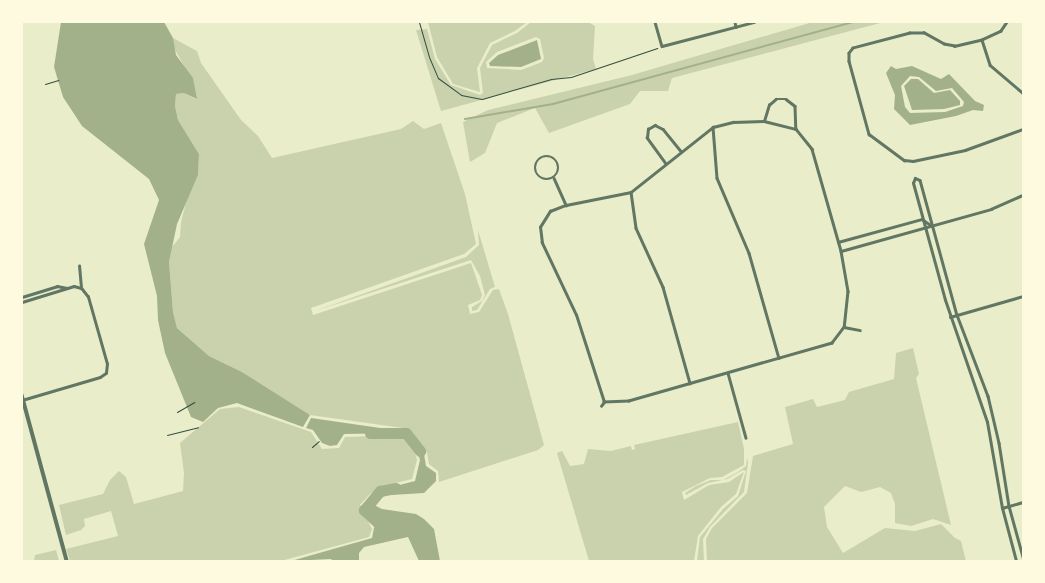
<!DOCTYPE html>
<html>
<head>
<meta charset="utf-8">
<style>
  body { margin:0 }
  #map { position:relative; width:1045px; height:583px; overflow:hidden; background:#e9edc9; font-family:Arial,sans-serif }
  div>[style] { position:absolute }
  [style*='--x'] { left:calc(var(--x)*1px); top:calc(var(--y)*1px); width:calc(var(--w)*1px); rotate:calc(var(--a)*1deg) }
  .green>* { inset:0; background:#cad2ad }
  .water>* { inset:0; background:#a3b18a }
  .stream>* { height:2px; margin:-1px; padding:0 1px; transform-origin:1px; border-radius:1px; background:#a3b18a }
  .river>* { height:11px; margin:-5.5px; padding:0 5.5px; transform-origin:5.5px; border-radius:5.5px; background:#a3b18a }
  .path>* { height:1px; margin:-0.5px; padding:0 0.5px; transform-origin:0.5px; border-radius:0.5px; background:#344e41 }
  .minor>* { height:2.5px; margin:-1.25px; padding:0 1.25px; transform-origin:1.25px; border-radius:1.25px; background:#617663 }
  .minor>.ring { margin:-1.25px; padding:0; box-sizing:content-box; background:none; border:2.5px solid #617663; border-radius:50% }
  .tertiary>* { height:3.5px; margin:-1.75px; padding:0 1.75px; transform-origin:1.75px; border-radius:1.75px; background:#617663 }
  span { translate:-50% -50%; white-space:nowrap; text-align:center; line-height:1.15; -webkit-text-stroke:3px #fefae0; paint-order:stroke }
  .frame { position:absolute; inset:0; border:23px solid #fefae0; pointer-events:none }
</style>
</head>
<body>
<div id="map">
  <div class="green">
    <i style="clip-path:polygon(428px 22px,527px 22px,515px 31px,490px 43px,477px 68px,480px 92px,453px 84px,437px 57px)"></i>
    <i style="clip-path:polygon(evenodd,531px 22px,588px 22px,595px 26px,593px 59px,596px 69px,441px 111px,416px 30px,427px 29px,435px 59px,451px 85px,480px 95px,483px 93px,480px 68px,492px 45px,517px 33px,531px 22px,536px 37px,540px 39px,544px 58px,542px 62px,521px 70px,487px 68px,486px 62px,497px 52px,536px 37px)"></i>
    <i style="clip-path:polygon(813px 22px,884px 22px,672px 78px,668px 91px,640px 91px,630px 104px,549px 133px,535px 108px,497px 123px,485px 153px,470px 162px,463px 122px,488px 110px,632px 75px)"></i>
    <i style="clip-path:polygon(173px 38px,197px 51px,201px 63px,241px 120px,258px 136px,272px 158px,401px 129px,413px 121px,424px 129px,441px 123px,465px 194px,476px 244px,464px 254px,311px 308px,313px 315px,471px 263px,482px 295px,480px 300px,468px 305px,470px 314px,479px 312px,493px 290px,499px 289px,508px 314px,544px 445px,538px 450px,439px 482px,438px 471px,429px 464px,427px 453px,410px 429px,310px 415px,242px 372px,209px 356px,177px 328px,173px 312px,169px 262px,172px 247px,180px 237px,181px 222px,187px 199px,198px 175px,199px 154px,178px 120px,175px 106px,176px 94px,184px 93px,196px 99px,184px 66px,169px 39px)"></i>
    <i style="clip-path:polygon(478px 230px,495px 287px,490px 289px,477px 310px,472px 311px,472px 307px,482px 301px,485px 295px,480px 276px,471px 260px,315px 311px,466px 257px,479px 245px)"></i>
    <i style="clip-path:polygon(913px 348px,919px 374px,916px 378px,951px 525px,933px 519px,911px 526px,895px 523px,895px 504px,891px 493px,880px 487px,861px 492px,845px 486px,824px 507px,827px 527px,843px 553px,885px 528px,915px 531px,941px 524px,955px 538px,961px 541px,966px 561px,707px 561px,706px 539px,712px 528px,747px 493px,753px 456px,793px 444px,785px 407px,813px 399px,817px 407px,845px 400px,849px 392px,894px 379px,896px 353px)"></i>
    <i style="clip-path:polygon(239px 407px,311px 432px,322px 449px,339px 448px,345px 437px,404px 435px,414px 448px,417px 460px,412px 479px,383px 486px,370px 494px,360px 505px,372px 529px,369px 537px,281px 561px,70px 561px,66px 549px,118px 536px,111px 511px,84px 519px,85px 526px,81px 530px,66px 535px,59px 505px,103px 494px,110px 480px,119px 471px,126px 477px,134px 504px,183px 491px,184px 473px,180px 443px,220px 409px)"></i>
    <i style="clip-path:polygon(738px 422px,744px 449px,744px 465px,722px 477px,710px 478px,682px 492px,684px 500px,709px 485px,729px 482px,744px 472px,736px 494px,721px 507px,698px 536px,694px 561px,589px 561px,557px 453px,562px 451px,570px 466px,584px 464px,588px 449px,611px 451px,631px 446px,632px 450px,635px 449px,634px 445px)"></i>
    <i style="clip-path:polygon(747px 458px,748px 463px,744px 492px,710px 527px,703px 539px,704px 561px,697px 561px,700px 537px,723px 509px,738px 496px,746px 471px,743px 470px,727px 479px,708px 483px,686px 495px,685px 493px,696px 486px,711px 480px,723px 480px,738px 472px,746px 466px)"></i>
    <i style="clip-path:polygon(56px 550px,59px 561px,34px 561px,35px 555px)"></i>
  </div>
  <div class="water">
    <i style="clip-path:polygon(61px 22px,164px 22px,173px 38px,176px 55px,193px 78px,197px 99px,184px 93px,176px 94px,175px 106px,178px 120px,199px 154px,198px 175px,177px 224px,169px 262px,173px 312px,177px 328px,209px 356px,242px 372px,310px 415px,303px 427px,237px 403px,218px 408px,203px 422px,191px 417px,165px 353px,158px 320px,157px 296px,144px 244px,159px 200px,149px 179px,82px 126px,63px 97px,54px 67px)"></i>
    <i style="clip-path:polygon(537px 40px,541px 59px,521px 67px,490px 66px,489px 63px,498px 55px)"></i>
    <i style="clip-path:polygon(evenodd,891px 66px,896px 69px,912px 66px,941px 79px,949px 74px,975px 101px,984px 105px,983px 111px,973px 110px,956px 116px,910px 125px,894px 109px,895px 95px,886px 73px,891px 66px,910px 76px,919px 77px,936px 91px,952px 88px,964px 102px,963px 106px,945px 112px,910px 113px,905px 107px,901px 86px,910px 76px)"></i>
    <i style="clip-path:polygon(911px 79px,918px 79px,934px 93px,950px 90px,960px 101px,960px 105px,944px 109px,912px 110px,904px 86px)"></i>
    <i style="clip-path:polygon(311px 418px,408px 432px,424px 454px,426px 466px,436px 473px,436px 481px,424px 493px,375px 496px,374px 505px,382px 509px,416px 514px,424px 519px,434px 529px,440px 561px,419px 561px,408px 537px,364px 547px,359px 553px,359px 561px,333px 561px,331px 559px,291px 561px,372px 538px,375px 523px,369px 518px,364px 506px,372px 496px,384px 489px,415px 481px,420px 460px,416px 447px,406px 433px,344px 434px,337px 445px,330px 446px,322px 443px,313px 430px,306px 428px)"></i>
  </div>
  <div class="stream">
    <i style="--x:465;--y:119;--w:89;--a:-9.7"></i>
    <i style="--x:553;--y:104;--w:311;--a:-15.3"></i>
  </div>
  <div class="river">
    <i style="--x:370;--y:433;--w:36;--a:0"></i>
    <i style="--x:406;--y:433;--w:23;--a:52"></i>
    <i style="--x:377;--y:522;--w:18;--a:-137"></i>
    <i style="--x:364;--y:510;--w:25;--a:-50"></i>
    <i style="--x:380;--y:491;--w:16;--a:-11"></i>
  </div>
  <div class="path">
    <i style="--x:419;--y:22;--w:36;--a:74"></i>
    <i style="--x:429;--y:57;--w:23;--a:67"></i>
    <i style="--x:438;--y:78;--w:29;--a:36"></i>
    <i style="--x:461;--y:95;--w:21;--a:11"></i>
    <i style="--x:482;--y:99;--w:72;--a:-16.2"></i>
    <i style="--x:551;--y:79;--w:20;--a:-6"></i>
    <i style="--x:571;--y:77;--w:91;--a:-18.6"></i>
    <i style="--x:45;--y:84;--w:14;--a:-17"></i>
    <i style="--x:177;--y:412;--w:20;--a:-30"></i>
    <i style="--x:167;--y:435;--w:32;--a:-14"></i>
    <i style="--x:312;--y:447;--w:9;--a:-41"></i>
  </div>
  <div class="minor">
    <i style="--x:655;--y:22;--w:25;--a:74"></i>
    <i style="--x:662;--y:46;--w:95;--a:-14.6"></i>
    <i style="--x:735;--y:22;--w:5;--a:79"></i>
    <i style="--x:1007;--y:22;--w:11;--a:124"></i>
    <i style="--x:1001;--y:31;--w:21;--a:155"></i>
    <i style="--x:982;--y:40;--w:28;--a:167"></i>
    <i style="--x:955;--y:46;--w:11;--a:-170"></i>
    <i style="--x:944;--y:44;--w:23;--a:-151"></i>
    <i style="--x:924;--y:33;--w:14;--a:180"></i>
    <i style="--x:910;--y:33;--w:59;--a:165.3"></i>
    <i style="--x:853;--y:48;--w:6;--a:129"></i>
    <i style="--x:849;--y:53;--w:8;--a:90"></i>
    <i style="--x:849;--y:61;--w:76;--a:74.7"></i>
    <i style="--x:869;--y:134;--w:44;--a:36.6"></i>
    <i style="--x:904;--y:160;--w:9;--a:6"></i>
    <i style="--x:913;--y:161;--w:53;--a:-11.9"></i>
    <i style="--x:965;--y:150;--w:62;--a:-19.9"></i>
    <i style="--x:982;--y:40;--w:26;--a:72"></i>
    <i style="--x:990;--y:65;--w:43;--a:40.3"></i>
    <i style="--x:764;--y:121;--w:33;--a:14"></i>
    <i style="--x:796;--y:129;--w:26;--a:51"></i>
    <i style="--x:812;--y:149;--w:106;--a:74.1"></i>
    <i style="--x:841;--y:251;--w:41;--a:80.1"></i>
    <i style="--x:848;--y:291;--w:36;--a:96"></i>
    <i style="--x:844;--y:327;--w:20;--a:127"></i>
    <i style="--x:832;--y:343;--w:211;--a:164.1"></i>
    <i style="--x:629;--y:401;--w:25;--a:178"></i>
    <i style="--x:604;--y:402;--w:91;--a:-107.8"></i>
    <i style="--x:576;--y:315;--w:80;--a:-115.3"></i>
    <i style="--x:542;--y:243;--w:16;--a:-97"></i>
    <i style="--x:540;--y:227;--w:19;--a:-58"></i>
    <i style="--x:550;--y:211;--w:17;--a:-21"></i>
    <i style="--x:566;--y:205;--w:66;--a:-11.3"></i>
    <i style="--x:631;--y:192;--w:105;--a:-38.4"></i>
    <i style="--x:713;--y:127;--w:21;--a:-14"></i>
    <i style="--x:733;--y:122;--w:31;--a:-2"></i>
    <i style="--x:764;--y:121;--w:17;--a:-73"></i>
    <i style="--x:769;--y:105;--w:9;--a:-41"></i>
    <i style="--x:776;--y:99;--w:10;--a:0"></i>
    <i style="--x:786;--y:99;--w:11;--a:38"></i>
    <i style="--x:795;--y:106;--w:23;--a:88"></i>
    <i style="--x:713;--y:127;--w:51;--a:85.5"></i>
    <i style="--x:717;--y:178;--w:82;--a:66.9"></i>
    <i style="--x:749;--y:253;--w:109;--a:74.1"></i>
    <i class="ring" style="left:535px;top:156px;width:21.5px;height:21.5px"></i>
    <i style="--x:665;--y:163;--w:31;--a:-126"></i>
    <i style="--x:647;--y:138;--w:9;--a:-84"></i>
    <i style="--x:648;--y:129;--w:8;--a:-30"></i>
    <i style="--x:655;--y:125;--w:9;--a:27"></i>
    <i style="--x:663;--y:129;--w:28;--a:51"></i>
    <i style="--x:554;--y:178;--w:30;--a:66"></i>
    <i style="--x:631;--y:192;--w:36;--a:82"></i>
    <i style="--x:636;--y:228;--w:65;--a:65.4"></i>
    <i style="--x:663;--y:287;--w:100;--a:74.3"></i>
    <i style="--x:838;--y:242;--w:87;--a:-15.3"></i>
    <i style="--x:922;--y:219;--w:12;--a:35"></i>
    <i style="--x:841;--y:251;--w:156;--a:-15.6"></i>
    <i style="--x:991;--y:209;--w:35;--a:-24"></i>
    <i style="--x:22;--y:297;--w:37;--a:-17"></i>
    <i style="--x:57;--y:286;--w:10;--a:11"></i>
    <i style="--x:22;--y:302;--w:54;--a:-17.1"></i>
    <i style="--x:74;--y:286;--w:7;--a:16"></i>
    <i style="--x:950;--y:317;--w:76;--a:-16"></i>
    <i style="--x:844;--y:327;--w:16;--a:11"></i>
    <i style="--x:728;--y:373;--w:67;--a:74.5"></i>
    <i style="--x:22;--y:400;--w:81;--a:-16.4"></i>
    <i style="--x:100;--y:377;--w:7;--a:-34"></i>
    <i style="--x:106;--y:373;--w:9;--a:-84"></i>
    <i style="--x:107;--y:364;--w:70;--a:-105.8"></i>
    <i style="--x:88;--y:297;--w:11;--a:-128"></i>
    <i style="--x:81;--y:288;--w:22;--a:-95"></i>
    <i style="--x:601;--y:406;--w:5;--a:-53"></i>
    <i style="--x:1002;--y:508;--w:22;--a:-16"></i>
    <i style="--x:1016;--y:561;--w:55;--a:-104.8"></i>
    <i style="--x:1002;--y:508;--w:87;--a:-99.9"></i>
    <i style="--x:987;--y:422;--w:129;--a:-109"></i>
    <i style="--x:945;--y:300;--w:121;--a:-105.3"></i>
    <i style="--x:913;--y:183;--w:5;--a:-68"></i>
    <i style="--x:915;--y:178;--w:5;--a:22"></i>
    <i style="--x:920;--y:180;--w:140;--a:74.7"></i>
    <i style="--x:957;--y:315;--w:87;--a:69.1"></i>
    <i style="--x:988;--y:396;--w:48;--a:76.8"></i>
    <i style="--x:999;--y:443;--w:64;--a:81"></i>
    <i style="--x:1009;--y:506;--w:53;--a:74.6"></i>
  </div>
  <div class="tertiary">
    <i style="--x:22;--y:395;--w:172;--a:74.8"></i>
  </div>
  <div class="frame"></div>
</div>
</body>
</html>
